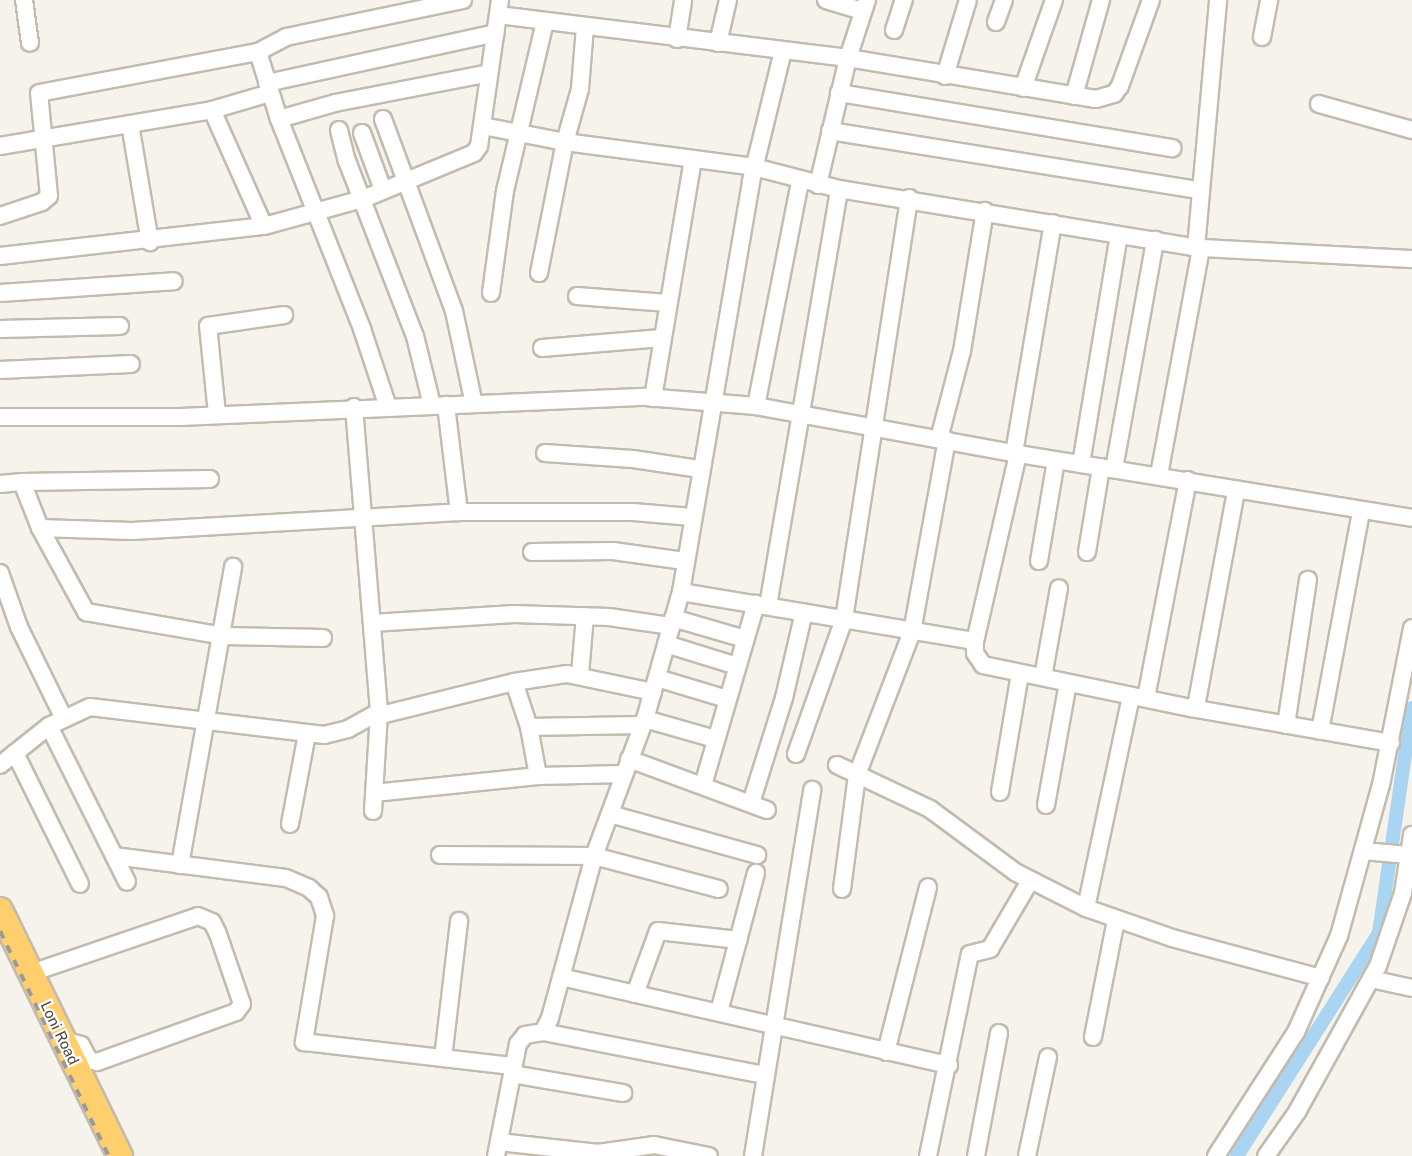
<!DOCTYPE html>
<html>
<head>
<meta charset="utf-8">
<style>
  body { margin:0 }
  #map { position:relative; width:1412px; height:1156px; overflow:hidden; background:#f6f3ec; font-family:"Public Sans",sans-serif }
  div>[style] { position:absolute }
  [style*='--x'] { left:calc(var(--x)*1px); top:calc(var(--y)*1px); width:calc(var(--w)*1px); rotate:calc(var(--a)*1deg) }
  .canal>* { height:14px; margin:-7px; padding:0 7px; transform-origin:7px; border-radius:7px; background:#a9d4f2 }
  .roads { filter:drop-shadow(2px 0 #c2bbae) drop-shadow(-2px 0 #c2bbae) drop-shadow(0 2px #c2bbae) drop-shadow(0 -2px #c2bbae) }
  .minor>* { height:16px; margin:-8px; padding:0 8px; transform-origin:8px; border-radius:8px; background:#fff }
  .highway>* { height:24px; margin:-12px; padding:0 12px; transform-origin:12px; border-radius:12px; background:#ffcf6e }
  .rail>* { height:4px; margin-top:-2px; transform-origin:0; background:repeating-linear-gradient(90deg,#9a9a9a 0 8px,transparent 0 16px) }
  span { translate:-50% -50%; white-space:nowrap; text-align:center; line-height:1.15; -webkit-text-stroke:4.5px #fff; paint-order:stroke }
  .street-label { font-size:15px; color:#4b4439 }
</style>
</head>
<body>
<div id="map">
  <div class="canal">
    <i style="--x:1237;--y:1156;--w:264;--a:-57.5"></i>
    <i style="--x:1379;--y:933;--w:227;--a:-81.7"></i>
  </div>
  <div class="roads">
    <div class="minor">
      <i style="--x:24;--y:0;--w:43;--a:82.1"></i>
      <i style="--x:826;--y:0;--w:39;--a:17"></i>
      <i style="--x:498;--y:15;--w:353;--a:7"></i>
      <i style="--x:848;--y:58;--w:251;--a:9.4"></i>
      <i style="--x:1096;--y:99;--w:19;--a:-16"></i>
      <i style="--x:1114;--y:94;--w:10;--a:-53"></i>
      <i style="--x:1120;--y:86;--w:91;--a:-70.2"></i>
      <i style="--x:996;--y:22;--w:23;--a:-70"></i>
      <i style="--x:894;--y:30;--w:32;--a:-72"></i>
      <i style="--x:1262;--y:37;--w:38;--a:-79"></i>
      <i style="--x:677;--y:39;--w:39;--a:-81"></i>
      <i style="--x:718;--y:43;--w:44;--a:-76.9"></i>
      <i style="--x:258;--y:52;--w:32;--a:-28"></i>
      <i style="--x:286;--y:37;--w:181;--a:-11.8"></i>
      <i style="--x:945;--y:76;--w:79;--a:-73.2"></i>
      <i style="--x:267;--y:83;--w:234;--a:-12.3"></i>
      <i style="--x:1023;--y:88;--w:93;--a:-70.6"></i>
      <i style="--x:839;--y:93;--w:338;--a:9.4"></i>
      <i style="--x:1074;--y:96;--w:100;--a:-74.3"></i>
      <i style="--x:1319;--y:104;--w:97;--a:15.6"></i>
      <i style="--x:212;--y:110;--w:127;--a:65.9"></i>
      <i style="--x:279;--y:119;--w:58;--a:-15.9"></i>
      <i style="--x:335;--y:103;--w:157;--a:-11"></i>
      <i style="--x:383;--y:119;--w:205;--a:69.7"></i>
      <i style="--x:454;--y:311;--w:95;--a:77.9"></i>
      <i style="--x:130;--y:124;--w:120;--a:80.4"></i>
      <i style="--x:483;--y:126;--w:84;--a:11"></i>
      <i style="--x:565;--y:142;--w:191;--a:7.5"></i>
      <i style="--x:754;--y:167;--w:88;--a:14.5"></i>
      <i style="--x:839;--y:189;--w:367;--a:9.3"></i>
      <i style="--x:1201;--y:248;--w:211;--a:3"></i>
      <i style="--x:339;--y:130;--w:32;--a:76"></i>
      <i style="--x:347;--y:161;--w:188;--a:68.8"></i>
      <i style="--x:415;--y:336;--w:71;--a:76.2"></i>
      <i style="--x:830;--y:131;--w:375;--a:9.1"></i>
      <i style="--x:362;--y:133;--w:61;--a:69.8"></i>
      <i style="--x:0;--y:146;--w:215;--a:-9.6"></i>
      <i style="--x:212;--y:110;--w:60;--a:-16.3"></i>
      <i style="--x:818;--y:185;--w:130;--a:-76.7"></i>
      <i style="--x:848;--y:58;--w:61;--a:-71.9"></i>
      <i style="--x:0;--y:216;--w:44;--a:-18.4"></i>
      <i style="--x:42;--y:202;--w:9;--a:-41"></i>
      <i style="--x:49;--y:196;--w:103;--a:-95.5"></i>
      <i style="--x:39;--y:93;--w:223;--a:-10.6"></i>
      <i style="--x:258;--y:52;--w:70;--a:72.6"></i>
      <i style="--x:279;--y:119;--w:226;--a:68.4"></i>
      <i style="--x:362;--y:329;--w:82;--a:71.6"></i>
      <i style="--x:1196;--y:248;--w:249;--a:-84.9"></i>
      <i style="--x:0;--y:256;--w:266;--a:-6.5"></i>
      <i style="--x:264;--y:226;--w:103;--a:-15.3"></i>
      <i style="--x:363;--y:199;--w:120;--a:-22.5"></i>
      <i style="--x:474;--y:153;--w:9;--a:-54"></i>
      <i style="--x:479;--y:146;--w:148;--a:-81.8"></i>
      <i style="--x:539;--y:273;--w:134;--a:-78.8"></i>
      <i style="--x:565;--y:142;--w:55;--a:-74.2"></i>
      <i style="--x:580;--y:89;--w:62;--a:-85.4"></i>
      <i style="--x:0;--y:293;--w:174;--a:-3.9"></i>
      <i style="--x:491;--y:293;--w:103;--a:-82.2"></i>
      <i style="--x:505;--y:191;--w:174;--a:-76.7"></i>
      <i style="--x:577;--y:296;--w:91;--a:4.4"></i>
      <i style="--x:0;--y:329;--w:120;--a:-1.4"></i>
      <i style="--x:542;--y:348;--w:120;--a:-4.8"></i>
      <i style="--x:0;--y:370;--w:131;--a:-2.6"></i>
      <i style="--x:653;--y:398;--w:241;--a:-80.5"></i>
      <i style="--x:446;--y:405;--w:108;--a:83.1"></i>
      <i style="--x:756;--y:406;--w:229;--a:-78.9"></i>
      <i style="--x:354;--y:407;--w:306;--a:85.3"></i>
      <i style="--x:379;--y:712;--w:6;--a:18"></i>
      <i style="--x:385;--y:714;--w:133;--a:-13.9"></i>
      <i style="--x:514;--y:682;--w:54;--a:-8.6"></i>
      <i style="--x:567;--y:674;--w:88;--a:11.8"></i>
      <i style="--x:217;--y:414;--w:88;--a:-95.8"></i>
      <i style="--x:208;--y:326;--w:77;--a:-8.2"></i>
      <i style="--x:0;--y:417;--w:180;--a:0"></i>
      <i style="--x:180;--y:417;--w:466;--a:-2.5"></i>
      <i style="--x:646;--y:397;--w:110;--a:4.7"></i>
      <i style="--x:756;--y:406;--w:266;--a:10.4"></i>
      <i style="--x:1018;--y:454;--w:399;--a:9.2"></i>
      <i style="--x:939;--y:439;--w:91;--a:-75.4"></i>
      <i style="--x:962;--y:351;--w:142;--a:-80.7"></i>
      <i style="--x:545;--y:453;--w:88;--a:3.9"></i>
      <i style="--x:633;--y:459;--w:68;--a:8.5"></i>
      <i style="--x:1014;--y:453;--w:233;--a:-80.4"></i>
      <i style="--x:1018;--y:454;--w:192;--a:102.9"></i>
      <i style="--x:975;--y:641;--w:12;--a:90"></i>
      <i style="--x:975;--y:653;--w:14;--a:56"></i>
      <i style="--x:983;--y:665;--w:212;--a:11.7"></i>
      <i style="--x:1191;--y:708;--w:203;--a:9.9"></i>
      <i style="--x:1081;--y:464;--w:232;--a:-80.6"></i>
      <i style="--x:1114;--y:469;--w:233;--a:-79.8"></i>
      <i style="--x:1159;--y:475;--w:231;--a:-79.5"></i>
      <i style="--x:22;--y:482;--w:188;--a:-0.9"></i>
      <i style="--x:0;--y:484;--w:22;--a:-5"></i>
      <i style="--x:22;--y:482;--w:49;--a:68.6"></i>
      <i style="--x:40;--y:528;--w:96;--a:61.3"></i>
      <i style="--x:86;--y:612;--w:139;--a:9.9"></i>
      <i style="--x:223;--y:636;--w:100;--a:1.1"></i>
      <i style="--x:40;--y:528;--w:92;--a:1.9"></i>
      <i style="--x:132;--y:531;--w:328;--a:-3.3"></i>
      <i style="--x:459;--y:512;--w:174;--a:0"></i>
      <i style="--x:633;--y:512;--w:59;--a:4.8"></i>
      <i style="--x:532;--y:552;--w:81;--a:-0.7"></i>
      <i style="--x:613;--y:551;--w:72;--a:8"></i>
      <i style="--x:1087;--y:552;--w:86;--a:-80.6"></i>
      <i style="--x:1039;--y:561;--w:102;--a:-80.4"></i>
      <i style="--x:0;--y:573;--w:57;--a:70.6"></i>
      <i style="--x:19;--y:627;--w:100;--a:63.9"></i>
      <i style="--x:681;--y:592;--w:298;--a:9.5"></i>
      <i style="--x:768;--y:606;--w:423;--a:-80.3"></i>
      <i style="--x:673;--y:618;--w:75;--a:16.3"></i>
      <i style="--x:372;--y:623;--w:142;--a:-3.6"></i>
      <i style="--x:514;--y:614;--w:95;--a:1.8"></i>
      <i style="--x:609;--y:617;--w:63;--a:8.3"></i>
      <i style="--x:666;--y:644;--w:74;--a:17.2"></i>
      <i style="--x:580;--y:674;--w:58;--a:-85.1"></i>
      <i style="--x:1043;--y:677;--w:90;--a:-79.8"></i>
      <i style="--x:657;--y:678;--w:73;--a:16.7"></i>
      <i style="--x:514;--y:682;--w:47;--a:71.6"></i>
      <i style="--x:529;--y:727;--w:50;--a:79.6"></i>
      <i style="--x:1146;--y:698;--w:222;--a:-79.1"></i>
      <i style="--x:1196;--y:707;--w:220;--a:-79.5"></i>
      <i style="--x:645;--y:719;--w:73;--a:15.9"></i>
      <i style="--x:1286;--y:725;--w:147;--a:-81.4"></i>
      <i style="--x:49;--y:726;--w:174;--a:63.4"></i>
      <i style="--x:529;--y:727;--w:113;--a:-1"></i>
      <i style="--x:1320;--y:731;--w:224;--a:-79.4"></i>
      <i style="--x:15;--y:753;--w:146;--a:63.6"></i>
      <i style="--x:796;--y:754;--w:143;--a:-70.4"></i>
      <i style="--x:844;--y:619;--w:426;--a:-81.2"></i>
      <i style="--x:629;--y:759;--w:147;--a:20.3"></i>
      <i style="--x:0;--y:765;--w:63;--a:-38.5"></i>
      <i style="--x:49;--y:726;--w:45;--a:-24.9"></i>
      <i style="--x:90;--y:707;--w:236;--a:6.8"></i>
      <i style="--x:324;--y:735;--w:25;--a:-14"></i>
      <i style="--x:348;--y:729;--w:35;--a:-29"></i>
      <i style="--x:837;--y:765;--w:103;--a:25.3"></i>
      <i style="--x:930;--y:809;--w:106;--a:36.5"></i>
      <i style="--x:1015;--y:872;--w:80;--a:26.9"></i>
      <i style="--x:1086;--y:908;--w:91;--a:19.2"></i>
      <i style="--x:1172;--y:938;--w:154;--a:15"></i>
      <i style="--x:703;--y:785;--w:189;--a:-73.7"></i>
      <i style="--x:1000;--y:792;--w:120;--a:-80.4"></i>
      <i style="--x:374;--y:793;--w:165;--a:-5.9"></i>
      <i style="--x:538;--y:776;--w:86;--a:-1.3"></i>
      <i style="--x:751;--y:803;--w:110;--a:-72.6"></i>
      <i style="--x:784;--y:698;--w:88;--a:-76.9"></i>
      <i style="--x:1046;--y:805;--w:124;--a:-79.8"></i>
      <i style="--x:373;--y:811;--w:99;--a:-86.5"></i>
      <i style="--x:610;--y:814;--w:153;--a:15.6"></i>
      <i style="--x:290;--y:824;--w:92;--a:-79.3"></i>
      <i style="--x:1363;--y:851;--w:46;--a:5"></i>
      <i style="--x:440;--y:855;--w:154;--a:0.4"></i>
      <i style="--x:594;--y:856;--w:129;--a:14.8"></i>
      <i style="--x:114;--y:856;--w:173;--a:7.3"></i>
      <i style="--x:286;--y:878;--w:25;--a:23"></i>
      <i style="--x:309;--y:888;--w:13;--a:42"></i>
      <i style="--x:319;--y:897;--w:20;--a:72"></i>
      <i style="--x:325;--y:916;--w:128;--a:99.5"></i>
      <i style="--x:304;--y:1042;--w:210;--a:6.6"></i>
      <i style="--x:180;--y:865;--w:303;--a:-79.9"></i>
      <i style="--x:842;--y:889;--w:115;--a:-82.5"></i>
      <i style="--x:857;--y:775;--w:153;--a:-69"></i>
      <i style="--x:912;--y:632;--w:195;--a:-79.7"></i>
      <i style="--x:1086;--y:908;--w:217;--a:-78"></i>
      <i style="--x:31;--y:973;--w:176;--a:-18.8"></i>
      <i style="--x:198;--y:916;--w:15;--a:23"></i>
      <i style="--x:212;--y:922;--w:13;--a:63"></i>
      <i style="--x:218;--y:934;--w:74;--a:71.1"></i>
      <i style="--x:242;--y:1004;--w:10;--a:127"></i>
      <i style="--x:236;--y:1012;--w:148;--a:160.2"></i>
      <i style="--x:97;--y:1062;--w:8;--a:-166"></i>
      <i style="--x:89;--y:1060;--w:17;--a:-118"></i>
      <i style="--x:81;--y:1045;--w:18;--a:-164"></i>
      <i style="--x:561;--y:977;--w:398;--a:12.8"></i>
      <i style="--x:1371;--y:979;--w:42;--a:12.4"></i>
      <i style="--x:635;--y:994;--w:67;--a:-69.9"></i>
      <i style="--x:658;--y:931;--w:81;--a:6.4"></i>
      <i style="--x:719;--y:1012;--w:144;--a:-75.1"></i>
      <i style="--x:543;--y:1032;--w:226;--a:11"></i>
      <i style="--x:1093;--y:1037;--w:119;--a:-78.9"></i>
      <i style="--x:886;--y:1052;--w:170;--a:-75.7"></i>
      <i style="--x:443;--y:1058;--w:138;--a:-83.3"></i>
      <i style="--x:512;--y:1074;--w:113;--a:9.7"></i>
      <i style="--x:499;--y:1142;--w:100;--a:6.3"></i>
      <i style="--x:496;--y:1156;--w:114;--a:-78.9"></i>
      <i style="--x:518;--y:1044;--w:11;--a:-52"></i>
      <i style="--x:525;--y:1035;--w:18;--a:-9"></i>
      <i style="--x:543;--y:1032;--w:16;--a:-63"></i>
      <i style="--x:550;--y:1018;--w:168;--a:-74.8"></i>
      <i style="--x:594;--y:856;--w:146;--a:-69.6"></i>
      <i style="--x:645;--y:719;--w:132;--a:-74.2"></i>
      <i style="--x:681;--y:592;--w:417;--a:-80.3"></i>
      <i style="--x:751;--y:181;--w:134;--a:-76.2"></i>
      <i style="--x:599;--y:1156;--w:3;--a:-108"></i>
      <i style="--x:598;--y:1153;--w:57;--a:-8.1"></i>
      <i style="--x:654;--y:1145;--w:56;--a:11.3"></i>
      <i style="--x:753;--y:1156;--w:371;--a:-80.8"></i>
      <i style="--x:928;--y:1156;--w:206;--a:-78.3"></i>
      <i style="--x:970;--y:954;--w:21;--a:-14"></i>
      <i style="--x:990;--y:949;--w:79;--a:-59.5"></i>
      <i style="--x:976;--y:1156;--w:125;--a:-79.4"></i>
      <i style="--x:1027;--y:1156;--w:101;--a:-78"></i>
      <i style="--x:1216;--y:1156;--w:148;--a:-57.2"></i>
      <i style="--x:1296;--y:1032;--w:105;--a:-65.9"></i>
      <i style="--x:1339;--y:936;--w:157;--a:-74.5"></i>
      <i style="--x:1381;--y:785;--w:160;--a:-78.8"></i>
      <i style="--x:1266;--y:1156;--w:54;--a:-54.8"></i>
      <i style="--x:1297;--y:1112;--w:167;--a:-61"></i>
      <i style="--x:1378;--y:966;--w:77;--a:-71.1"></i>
      <i style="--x:1403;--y:893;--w:59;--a:-81.2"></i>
    </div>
    <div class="highway">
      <i style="--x:0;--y:910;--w:274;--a:64"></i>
    </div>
  </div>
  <div class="rail">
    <i style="--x:0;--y:931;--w:250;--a:64.2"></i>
  </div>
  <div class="street-label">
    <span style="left:60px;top:1033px;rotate:64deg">Loni Road</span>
  </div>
</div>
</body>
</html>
